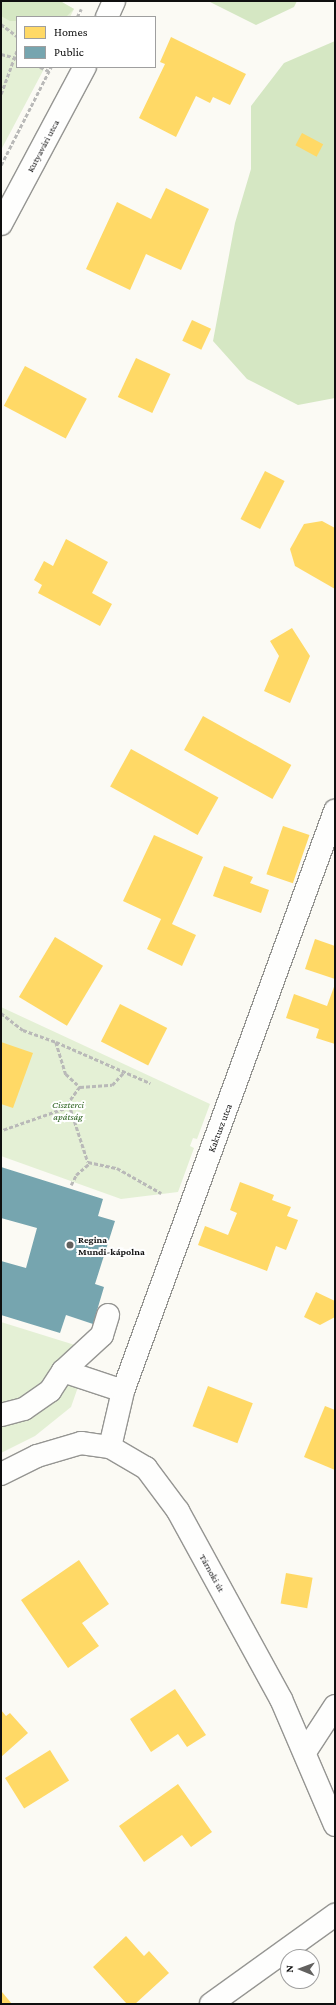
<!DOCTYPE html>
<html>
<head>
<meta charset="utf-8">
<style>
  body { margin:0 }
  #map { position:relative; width:336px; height:2005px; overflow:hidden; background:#fbfaf4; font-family:"Crimson Pro",serif }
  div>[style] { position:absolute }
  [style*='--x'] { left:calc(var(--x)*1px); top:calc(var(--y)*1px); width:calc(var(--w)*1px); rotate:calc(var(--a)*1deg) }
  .green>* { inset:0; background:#e4f0d5 }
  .forest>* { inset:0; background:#d5e7c3 }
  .homes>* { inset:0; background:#ffd966; transform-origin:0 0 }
  .public>* { inset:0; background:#76a5af }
  .path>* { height:2.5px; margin-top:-1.25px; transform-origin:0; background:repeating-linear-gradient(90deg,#b9b9b8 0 4px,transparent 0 6px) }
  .roads { filter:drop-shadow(1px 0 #959592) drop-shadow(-1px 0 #959592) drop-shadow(0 1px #959592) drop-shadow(0 -1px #959592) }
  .minor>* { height:22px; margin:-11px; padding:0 11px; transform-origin:11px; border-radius:11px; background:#fefefd }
  .dots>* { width:11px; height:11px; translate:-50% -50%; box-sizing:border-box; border:2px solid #fff; border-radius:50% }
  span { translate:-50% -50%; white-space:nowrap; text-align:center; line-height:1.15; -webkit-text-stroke:4px #fff; paint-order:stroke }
  .street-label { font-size:10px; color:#0f0f0f }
  .park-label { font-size:10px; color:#2e6421; font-style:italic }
  .poi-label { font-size:10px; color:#0f0f0f; font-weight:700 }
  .left { translate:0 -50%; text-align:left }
  .frame { position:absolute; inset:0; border:2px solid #0f0f0f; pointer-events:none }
  .legend { position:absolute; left:16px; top:16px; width:140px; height:52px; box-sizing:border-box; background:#fff; border:1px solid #9f9f9f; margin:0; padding:5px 7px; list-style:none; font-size:12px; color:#0f0f0f }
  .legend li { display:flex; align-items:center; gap:8px; height:20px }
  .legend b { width:20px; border:1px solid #9f9f9f }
  .north { position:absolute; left:280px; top:1949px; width:40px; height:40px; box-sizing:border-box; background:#fff; border:1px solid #9f9f9f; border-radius:50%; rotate:271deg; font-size:11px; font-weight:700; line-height:16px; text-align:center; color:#0f0f0f }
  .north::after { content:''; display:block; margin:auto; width:14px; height:18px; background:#62615f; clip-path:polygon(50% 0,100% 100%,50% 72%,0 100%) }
</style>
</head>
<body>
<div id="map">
  <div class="green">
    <i style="clip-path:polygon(1px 1px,60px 1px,74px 9px,70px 17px,17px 17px,17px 67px,45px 67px,1px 150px)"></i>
    <i style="clip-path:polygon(1px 1007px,210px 1104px,197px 1139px,193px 1138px,190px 1146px,194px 1148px,178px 1192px,121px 1199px,1px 1156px)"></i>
    <i style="clip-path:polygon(1px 1322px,91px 1350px,71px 1407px,35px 1436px,1px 1453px)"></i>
  </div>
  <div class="forest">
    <i style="clip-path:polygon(1px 1px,60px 1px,74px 9px,66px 17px,17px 17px,17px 21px,10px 21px,1px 16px)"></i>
    <i style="clip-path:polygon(208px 1px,297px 1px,294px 7px,256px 25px)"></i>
    <i style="clip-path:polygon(335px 41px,335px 398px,298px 405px,247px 379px,213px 341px,235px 223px,251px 169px,251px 106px,284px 63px)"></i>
  </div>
  <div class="homes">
    <i style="clip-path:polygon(171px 37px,246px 74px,230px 105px,213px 97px,210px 103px,196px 96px,176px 137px,139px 118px,165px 64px,160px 62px)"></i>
    <i style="left:302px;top:133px;width:24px;height:14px;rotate:28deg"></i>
    <i style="clip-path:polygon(166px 188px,209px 209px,181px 270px,146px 254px,130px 290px,86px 269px,117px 202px,151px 219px)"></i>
    <i style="left:192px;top:320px;width:21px;height:23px;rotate:25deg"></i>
    <i style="left:136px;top:358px;width:38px;height:43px;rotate:25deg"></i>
    <i style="left:25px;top:366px;width:70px;height:45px;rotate:28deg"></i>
    <i style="left:265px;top:471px;width:22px;height:54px;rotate:27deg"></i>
    <i style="clip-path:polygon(322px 521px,335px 528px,335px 589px,295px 566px,290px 549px,304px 524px)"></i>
    <i style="clip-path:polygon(66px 539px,108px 562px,92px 593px,112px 604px,100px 626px,38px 593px,42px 585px,34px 580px,44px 561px,53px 566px)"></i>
    <i style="clip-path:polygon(292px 628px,310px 656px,290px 703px,264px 691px,279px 656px,270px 641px)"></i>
    <i style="left:203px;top:716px;width:101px;height:39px;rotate:29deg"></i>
    <i style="left:131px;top:749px;width:100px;height:43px;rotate:29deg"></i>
    <i style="left:283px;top:826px;width:28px;height:51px;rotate:19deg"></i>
    <i style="clip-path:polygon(154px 835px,203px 857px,172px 924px,196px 935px,182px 966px,147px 949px,161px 919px,123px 901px)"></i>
    <i style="clip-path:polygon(224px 866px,253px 877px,250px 883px,269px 890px,261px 913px,213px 896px)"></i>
    <i style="left:55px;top:937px;width:56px;height:70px;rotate:31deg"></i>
    <i style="clip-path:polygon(315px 939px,335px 946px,335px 979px,305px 969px)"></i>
    <i style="clip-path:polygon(335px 984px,335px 1044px,316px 1038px,319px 1029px,286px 1018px,294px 994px,327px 1006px)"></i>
    <i style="left:120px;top:1004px;width:53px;height:42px;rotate:27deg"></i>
    <i style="clip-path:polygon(1px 1042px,33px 1053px,13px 1108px,1px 1104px)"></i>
    <i style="clip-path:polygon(240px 1182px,274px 1195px,272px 1200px,291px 1207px,287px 1216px,298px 1220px,286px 1250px,276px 1246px,267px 1271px,198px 1245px,205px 1226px,228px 1235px,237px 1213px,230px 1210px)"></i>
    <i style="clip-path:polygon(316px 1292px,335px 1301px,335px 1317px,320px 1325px,304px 1317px)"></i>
    <i style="left:208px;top:1386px;width:48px;height:43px;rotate:21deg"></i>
    <i style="clip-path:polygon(325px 1406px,335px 1410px,335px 1470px,304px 1457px)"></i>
    <i style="clip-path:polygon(79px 1560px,109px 1604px,82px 1623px,99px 1646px,68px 1668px,21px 1600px)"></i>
    <i style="left:286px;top:1573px;width:27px;height:31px;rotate:10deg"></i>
    <i style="clip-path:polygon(175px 1689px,206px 1735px,187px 1747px,178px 1734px,151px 1752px,130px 1719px)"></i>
    <i style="clip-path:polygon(1px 1710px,6px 1716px,10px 1713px,28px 1733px,1px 1757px)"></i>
    <i style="left:50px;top:1750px;width:36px;height:53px;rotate:58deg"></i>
    <i style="clip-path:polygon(178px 1784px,212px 1832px,191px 1847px,182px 1835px,144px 1862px,119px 1826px)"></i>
    <i style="clip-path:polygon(126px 1936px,144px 1956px,149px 1951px,169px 1973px,135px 2004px,127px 2004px,93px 1967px)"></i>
    <i style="clip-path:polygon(2px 1992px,12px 2004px,1px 2004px)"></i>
  </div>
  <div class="public">
    <i style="clip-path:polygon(1px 1167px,103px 1199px,98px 1216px,115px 1221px,95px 1284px,104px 1287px,93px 1324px,66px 1315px,60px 1333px,1px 1315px,1px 1261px,26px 1268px,37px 1228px,1px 1218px)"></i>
  </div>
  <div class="path">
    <i style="--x:77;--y:17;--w:9;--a:-63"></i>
    <i style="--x:1;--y:24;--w:20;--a:37"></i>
    <i style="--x:1;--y:54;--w:16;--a:14"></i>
    <i style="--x:40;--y:67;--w:10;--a:24"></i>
    <i style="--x:1;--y:94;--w:47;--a:-70"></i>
    <i style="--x:1;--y:165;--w:110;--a:-63"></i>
    <i style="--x:1;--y:1013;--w:28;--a:38"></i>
    <i style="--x:23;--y:1030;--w:35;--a:20"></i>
    <i style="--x:56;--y:1042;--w:34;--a:73"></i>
    <i style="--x:66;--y:1074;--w:19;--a:43"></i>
    <i style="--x:80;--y:1087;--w:27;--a:126"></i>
    <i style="--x:64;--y:1109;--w:67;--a:160.8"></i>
    <i style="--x:56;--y:1042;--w:103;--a:23.6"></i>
    <i style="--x:80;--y:1087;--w:32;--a:-4"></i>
    <i style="--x:112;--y:1085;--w:18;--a:-47"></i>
    <i style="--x:69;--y:1104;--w:61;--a:71.9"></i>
    <i style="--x:88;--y:1162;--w:30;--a:12"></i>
    <i style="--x:117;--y:1168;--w:51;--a:29.6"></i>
    <i style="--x:71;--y:1185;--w:11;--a:-63"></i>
    <i style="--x:76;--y:1175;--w:18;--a:-41"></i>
  </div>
  <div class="roads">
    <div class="minor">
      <i style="--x:107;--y:17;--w:17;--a:-66"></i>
      <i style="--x:1;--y:224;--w:178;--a:-61.9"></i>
      <i style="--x:63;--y:1371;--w:53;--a:-42.7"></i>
      <i style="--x:102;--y:1335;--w:21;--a:-73"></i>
      <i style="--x:1;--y:1415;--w:24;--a:-15"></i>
      <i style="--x:24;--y:1409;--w:32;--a:-35"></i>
      <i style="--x:50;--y:1391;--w:24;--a:-57"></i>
      <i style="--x:63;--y:1371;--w:63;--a:18.4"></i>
      <i style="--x:110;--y:1447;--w:57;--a:-76.9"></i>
      <i style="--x:123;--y:1391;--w:618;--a:-69.92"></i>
      <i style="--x:1;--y:1474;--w:40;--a:-26.6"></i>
      <i style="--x:37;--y:1456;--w:46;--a:-16.5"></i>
      <i style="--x:81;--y:1443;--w:29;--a:8"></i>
      <i style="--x:110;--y:1447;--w:42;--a:30.3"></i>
      <i style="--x:146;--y:1468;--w:54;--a:53.3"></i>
      <i style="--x:178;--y:1511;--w:214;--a:61.3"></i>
      <i style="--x:281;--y:1699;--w:137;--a:66.8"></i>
      <i style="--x:305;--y:1752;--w:55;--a:-56.9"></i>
      <i style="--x:211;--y:2004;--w:153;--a:-35.7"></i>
    </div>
  </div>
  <div class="dots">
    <i style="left:70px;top:1245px;background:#62615f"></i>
  </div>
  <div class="street-label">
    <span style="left:43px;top:146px;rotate:-62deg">Kutyavári utca</span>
    <span style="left:220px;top:1128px;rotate:-69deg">Kaktusz utca</span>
    <span style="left:212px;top:1573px;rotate:61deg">Tárnoki út</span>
  </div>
  <div class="park-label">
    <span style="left:68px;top:1110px">Ciszterci<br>apátság</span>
  </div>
  <div class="poi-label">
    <span class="left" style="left:78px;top:1245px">Regina<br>Mundi-kápolna</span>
  </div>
  <div class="frame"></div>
  <ul class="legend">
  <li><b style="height:11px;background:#ffd966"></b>Homes</li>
  <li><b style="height:11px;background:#76a5af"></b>Public</li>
  </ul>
  <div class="north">N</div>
</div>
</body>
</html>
